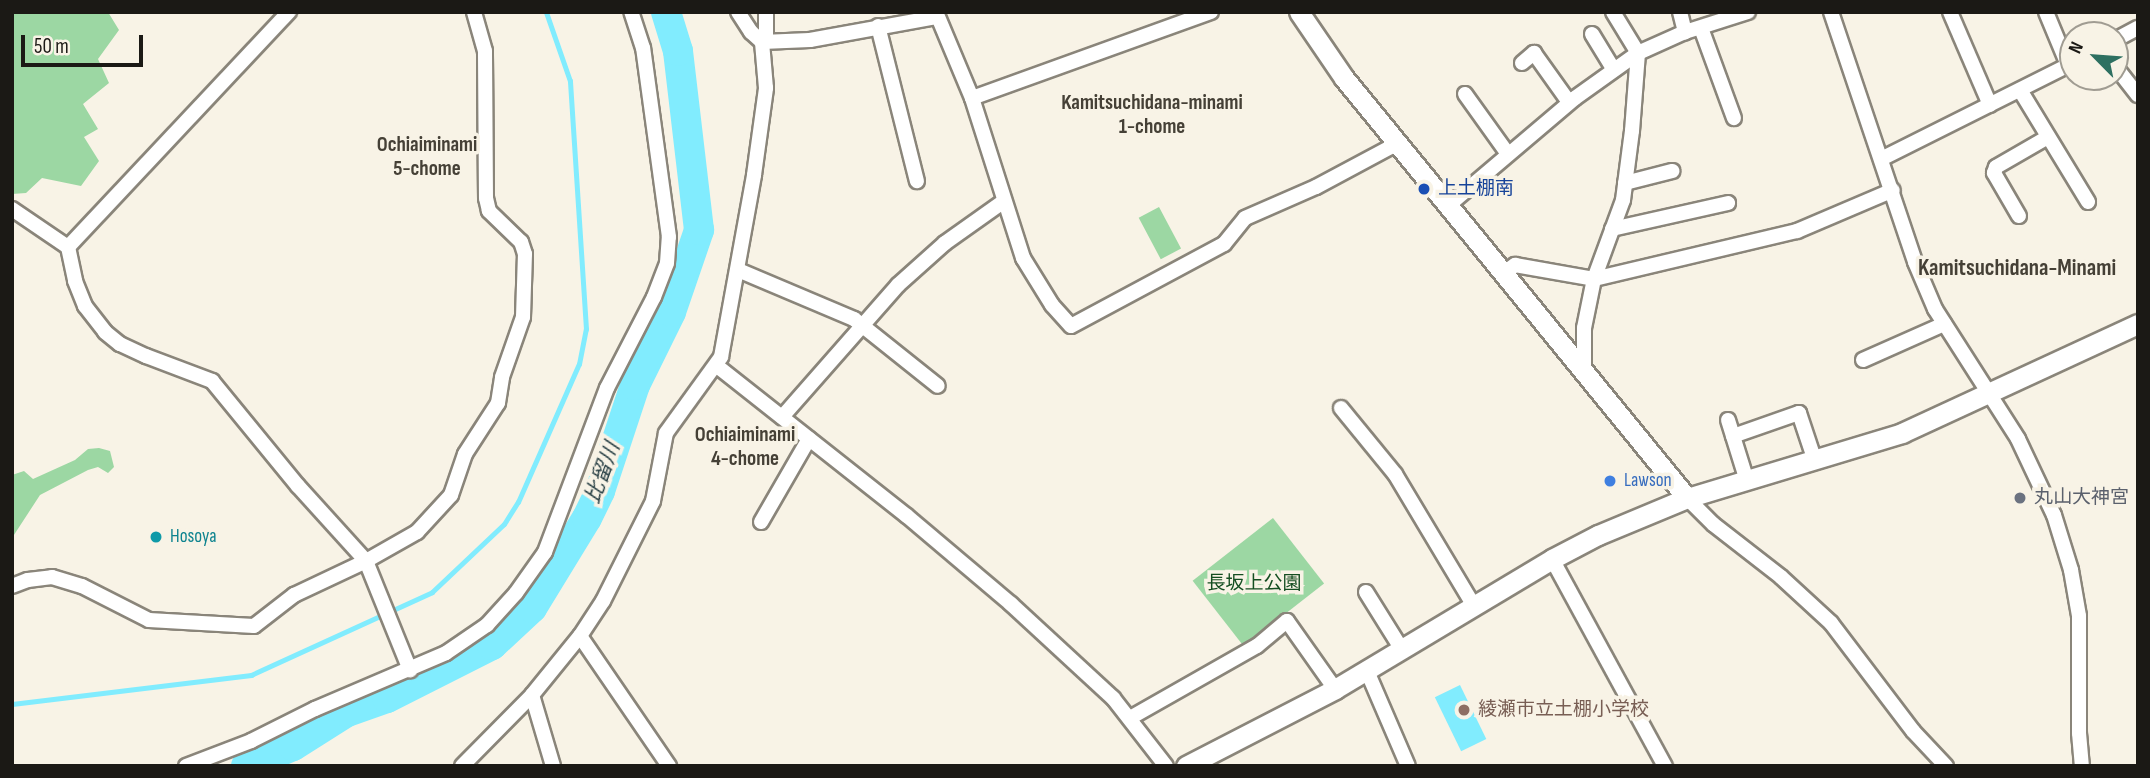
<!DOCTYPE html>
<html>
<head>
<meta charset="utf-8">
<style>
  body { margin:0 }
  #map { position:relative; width:2150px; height:778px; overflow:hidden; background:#f8f3e6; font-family:"Sofia Sans Condensed","Noto Sans JP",sans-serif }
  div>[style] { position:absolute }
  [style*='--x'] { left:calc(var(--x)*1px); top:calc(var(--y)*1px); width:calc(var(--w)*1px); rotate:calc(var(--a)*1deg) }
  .green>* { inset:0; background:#9cd7a3; transform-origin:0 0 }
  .water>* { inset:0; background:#81ecfe; transform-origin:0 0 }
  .stream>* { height:5px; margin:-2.5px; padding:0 2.5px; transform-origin:2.5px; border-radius:2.5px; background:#81ecfe }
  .river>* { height:30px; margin:-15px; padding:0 15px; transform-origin:15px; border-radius:15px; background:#81ecfe }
  .roads { filter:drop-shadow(2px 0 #8a857a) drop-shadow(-2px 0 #8a857a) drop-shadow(0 2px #8a857a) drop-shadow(0 -2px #8a857a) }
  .street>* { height:14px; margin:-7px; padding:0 7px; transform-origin:7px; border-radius:7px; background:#fff }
  .secondary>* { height:19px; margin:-9.5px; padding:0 9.5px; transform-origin:9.5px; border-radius:9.5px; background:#fff }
  .dots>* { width:19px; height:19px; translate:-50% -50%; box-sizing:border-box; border:4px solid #f8f3e6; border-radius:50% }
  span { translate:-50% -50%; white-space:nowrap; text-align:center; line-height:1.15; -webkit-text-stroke:7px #f8f3e6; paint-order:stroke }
  .transit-label { font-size:19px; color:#164399 }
  .left { translate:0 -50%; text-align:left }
  .shop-label { font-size:19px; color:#366cbe }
  .worship-label { font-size:19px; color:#5b616d }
  .culture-label { font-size:19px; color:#0d838f }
  .park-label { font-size:19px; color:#144e21 }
  .education-label { font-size:19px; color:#785e54 }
  .neighbourhood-label { font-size:21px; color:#454036; font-weight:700 }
  .water-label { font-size:21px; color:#253d42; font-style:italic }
  .quarter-label { font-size:23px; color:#454036; font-weight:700 }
  .frame { position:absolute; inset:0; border:14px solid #1b1915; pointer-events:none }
  .north { position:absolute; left:2059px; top:21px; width:70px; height:70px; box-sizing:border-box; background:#f8f3e6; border:2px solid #a09c92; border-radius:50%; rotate:295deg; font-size:19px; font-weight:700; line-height:28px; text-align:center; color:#1b1915 }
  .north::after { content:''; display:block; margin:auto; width:24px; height:32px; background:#2e7061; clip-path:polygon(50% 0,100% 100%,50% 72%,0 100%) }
  .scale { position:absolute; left:21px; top:35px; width:122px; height:32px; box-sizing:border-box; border:4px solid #1b1915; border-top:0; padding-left:9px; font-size:21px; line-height:24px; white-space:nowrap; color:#1b1915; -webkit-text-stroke:5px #f8f3e6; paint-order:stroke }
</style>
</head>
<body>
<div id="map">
  <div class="green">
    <i style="clip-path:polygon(12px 12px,108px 12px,119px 30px,98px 59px,109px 83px,83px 104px,98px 129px,84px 137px,99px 161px,81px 186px,42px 178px,26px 193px,12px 194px)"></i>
    <i style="left:1159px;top:207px;width:47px;height:23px;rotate:62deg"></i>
    <i style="clip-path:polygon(99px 448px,110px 451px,114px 467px,108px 473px,98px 467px,88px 470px,40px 495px,12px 538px,12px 475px,24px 471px,33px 479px,75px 460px,88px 449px)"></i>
    <i style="left:1273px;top:518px;width:83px;height:102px;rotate:52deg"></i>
  </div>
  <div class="water">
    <i style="left:1460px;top:685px;width:60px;height:28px;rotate:64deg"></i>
  </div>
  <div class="stream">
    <i style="--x:12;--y:704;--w:241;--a:-6.9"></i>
    <i style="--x:251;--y:675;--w:199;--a:-24.6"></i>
    <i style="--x:432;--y:592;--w:99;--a:-43.4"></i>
    <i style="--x:504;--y:524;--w:26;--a:-58"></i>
    <i style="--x:518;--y:502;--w:151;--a:-66.2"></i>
    <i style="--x:579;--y:364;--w:36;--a:-79"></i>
    <i style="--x:586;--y:329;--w:249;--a:-93.7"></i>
    <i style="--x:570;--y:81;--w:73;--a:-109.2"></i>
  </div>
  <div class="river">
    <i style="--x:246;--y:766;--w:51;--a:-23.1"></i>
    <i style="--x:293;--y:746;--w:64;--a:-32.2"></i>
    <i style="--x:347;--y:712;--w:42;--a:-19.3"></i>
    <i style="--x:387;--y:698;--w:118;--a:-26.8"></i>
    <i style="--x:492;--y:645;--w:54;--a:-42.8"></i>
    <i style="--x:532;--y:608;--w:105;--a:-58.6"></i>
    <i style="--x:587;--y:518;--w:30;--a:-64"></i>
    <i style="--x:600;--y:491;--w:112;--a:-71.7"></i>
    <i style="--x:635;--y:385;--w:81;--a:-63.7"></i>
    <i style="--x:671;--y:312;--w:87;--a:-71.1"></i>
    <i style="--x:699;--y:230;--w:180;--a:-96.7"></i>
    <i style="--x:678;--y:51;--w:41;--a:-107.1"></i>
  </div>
  <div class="roads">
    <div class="street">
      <i style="--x:738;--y:12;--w:24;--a:57"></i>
      <i style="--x:751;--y:32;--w:15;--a:42"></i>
      <i style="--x:762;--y:42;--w:48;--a:-2.4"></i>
      <i style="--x:810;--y:40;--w:128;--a:-10.3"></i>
      <i style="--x:766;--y:12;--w:30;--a:90"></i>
      <i style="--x:936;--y:12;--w:93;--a:67.3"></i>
      <i style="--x:972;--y:98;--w:168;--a:72.3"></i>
      <i style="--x:1023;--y:258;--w:55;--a:58.3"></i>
      <i style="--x:1052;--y:305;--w:28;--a:48"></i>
      <i style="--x:1071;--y:326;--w:174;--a:-28.2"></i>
      <i style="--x:1224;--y:244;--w:33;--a:-51"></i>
      <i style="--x:1245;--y:218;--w:77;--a:-23.6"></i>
      <i style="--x:1316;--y:187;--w:93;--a:-28.2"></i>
      <i style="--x:1680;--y:12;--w:21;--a:76"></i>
      <i style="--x:1831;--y:12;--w:264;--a:71.4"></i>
      <i style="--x:1915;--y:262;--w:51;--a:66.9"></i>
      <i style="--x:1935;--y:309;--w:154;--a:57.4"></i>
      <i style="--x:2018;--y:439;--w:84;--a:64.7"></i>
      <i style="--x:2054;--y:515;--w:58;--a:72.8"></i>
      <i style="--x:2071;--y:570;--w:47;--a:80.1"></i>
      <i style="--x:2079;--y:616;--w:117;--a:90"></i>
      <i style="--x:2079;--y:733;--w:33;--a:85"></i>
      <i style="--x:1950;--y:12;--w:101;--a:66.7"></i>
      <i style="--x:2046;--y:12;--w:57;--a:67.5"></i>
      <i style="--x:878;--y:26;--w:160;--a:75.9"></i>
      <i style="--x:1701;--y:28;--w:96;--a:69.9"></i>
      <i style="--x:1592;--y:34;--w:42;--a:58.6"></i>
      <i style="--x:2115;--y:40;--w:26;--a:-28"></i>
      <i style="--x:1522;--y:63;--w:16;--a:-40"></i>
      <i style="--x:1534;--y:53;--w:60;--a:54.5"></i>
      <i style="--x:2115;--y:66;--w:37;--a:52"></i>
      <i style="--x:2020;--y:90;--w:131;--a:58.7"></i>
      <i style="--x:1465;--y:94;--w:74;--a:54.4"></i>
      <i style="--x:972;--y:98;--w:254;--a:-19.8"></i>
      <i style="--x:1881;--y:159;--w:215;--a:-26.6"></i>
      <i style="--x:1625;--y:183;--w:49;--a:-14.3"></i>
      <i style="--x:1449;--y:205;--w:165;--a:-40.3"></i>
      <i style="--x:1575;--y:98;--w:77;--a:-35.5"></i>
      <i style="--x:1638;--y:53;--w:51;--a:-24.1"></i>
      <i style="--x:1685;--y:32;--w:66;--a:-17.6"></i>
      <i style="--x:12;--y:209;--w:68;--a:34.2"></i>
      <i style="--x:68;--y:247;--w:35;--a:78"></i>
      <i style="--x:75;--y:281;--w:27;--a:68"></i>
      <i style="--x:85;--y:306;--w:33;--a:52"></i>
      <i style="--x:105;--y:332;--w:19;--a:39"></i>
      <i style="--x:120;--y:344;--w:29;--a:25"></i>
      <i style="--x:146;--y:356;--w:71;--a:20.7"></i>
      <i style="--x:212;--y:381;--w:136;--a:50.7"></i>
      <i style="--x:298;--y:486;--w:101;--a:47.8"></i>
      <i style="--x:366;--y:561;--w:118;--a:68"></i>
      <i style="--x:2019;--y:216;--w:50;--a:-120.2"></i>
      <i style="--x:1994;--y:173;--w:6;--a:-72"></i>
      <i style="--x:1996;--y:167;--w:60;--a:-30"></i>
      <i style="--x:1612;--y:229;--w:119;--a:-12.6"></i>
      <i style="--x:68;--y:247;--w:323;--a:-46.8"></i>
      <i style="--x:738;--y:270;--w:126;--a:22.9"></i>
      <i style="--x:854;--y:319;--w:107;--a:38.6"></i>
      <i style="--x:1504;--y:273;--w:14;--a:-36"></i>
      <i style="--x:1515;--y:265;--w:80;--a:10"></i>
      <i style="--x:1594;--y:279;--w:209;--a:-13.3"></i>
      <i style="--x:1797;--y:231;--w:104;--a:-23.1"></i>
      <i style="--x:1863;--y:360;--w:89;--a:-24"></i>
      <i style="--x:717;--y:366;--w:242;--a:38.3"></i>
      <i style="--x:907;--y:516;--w:136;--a:40.2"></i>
      <i style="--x:1011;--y:604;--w:139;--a:42.7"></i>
      <i style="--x:1113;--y:698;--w:86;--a:52.1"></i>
      <i style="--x:1584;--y:370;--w:42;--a:-90"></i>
      <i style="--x:1584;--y:328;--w:50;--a:-78.5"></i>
      <i style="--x:1594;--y:279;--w:84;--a:-69.8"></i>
      <i style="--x:1623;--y:200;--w:70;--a:-82.6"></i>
      <i style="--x:1632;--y:131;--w:78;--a:-85.6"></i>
      <i style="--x:1638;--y:53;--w:48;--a:-121.4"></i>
      <i style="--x:1341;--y:408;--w:85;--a:50.7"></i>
      <i style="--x:1395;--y:474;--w:154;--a:59.1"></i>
      <i style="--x:782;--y:417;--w:176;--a:-48.7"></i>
      <i style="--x:898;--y:285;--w:63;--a:-41.8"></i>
      <i style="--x:945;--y:243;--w:72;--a:-35.4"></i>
      <i style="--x:1728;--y:420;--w:64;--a:72.7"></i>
      <i style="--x:1733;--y:436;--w:70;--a:-19.2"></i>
      <i style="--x:1799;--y:413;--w:51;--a:71.6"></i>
      <i style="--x:1687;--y:498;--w:37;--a:45"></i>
      <i style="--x:1713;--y:524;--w:86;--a:37.9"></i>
      <i style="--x:1781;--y:577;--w:68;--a:42.6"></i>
      <i style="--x:1831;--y:623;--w:136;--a:52.8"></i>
      <i style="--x:1913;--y:731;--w:48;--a:46.7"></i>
      <i style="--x:761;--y:522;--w:96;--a:-60"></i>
      <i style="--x:1552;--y:559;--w:236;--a:61.4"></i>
      <i style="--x:12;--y:586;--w:17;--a:-21"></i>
      <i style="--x:28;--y:580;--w:24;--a:-7"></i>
      <i style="--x:52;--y:577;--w:31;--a:17"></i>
      <i style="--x:82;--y:586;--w:75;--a:26.9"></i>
      <i style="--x:149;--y:620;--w:105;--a:3.3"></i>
      <i style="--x:254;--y:626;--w:51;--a:-37.8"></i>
      <i style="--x:294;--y:595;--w:80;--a:-25.3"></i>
      <i style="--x:366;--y:561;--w:59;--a:-29.6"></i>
      <i style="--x:417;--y:532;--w:50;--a:-47.4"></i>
      <i style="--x:451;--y:495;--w:43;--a:-71.1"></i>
      <i style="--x:465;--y:454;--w:61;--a:-57.1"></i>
      <i style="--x:498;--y:403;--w:26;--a:-81"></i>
      <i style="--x:502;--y:377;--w:64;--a:-70.7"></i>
      <i style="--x:523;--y:317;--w:63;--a:-88.2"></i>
      <i style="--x:525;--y:254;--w:13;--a:-108"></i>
      <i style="--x:521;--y:242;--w:45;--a:-135.9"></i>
      <i style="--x:489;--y:211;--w:13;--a:-103"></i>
      <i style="--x:486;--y:198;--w:147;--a:-90.4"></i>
      <i style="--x:485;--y:51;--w:41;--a:-105.8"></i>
      <i style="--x:1366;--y:592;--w:66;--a:58"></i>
      <i style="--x:580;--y:636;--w:158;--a:55.6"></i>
      <i style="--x:1367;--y:671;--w:103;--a:66.7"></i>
      <i style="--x:532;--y:695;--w:74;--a:73.5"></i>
      <i style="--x:1130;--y:718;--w:146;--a:-29.6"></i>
      <i style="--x:1257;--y:646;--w:39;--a:-40"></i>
      <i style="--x:1287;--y:621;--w:83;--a:54.8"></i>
      <i style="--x:186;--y:766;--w:70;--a:-21"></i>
      <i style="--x:251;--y:741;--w:72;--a:-26.6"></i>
      <i style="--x:315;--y:709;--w:142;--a:-23.1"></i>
      <i style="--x:446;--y:653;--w:50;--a:-34.3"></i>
      <i style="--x:487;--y:625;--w:43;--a:-47.8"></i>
      <i style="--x:516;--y:593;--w:50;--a:-54.7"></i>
      <i style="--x:545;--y:552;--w:175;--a:-69.3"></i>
      <i style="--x:607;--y:388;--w:102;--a:-62.7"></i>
      <i style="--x:654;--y:297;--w:36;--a:-69"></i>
      <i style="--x:667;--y:263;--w:26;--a:-86"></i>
      <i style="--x:669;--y:237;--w:191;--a:-97.8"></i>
      <i style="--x:643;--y:48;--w:38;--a:-108"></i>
      <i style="--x:462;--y:766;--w:100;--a:-45.4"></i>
      <i style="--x:532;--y:695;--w:76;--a:-50.9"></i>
      <i style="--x:580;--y:636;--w:42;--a:-56.7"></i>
      <i style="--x:603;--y:601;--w:112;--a:-63.4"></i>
      <i style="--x:653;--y:501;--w:69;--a:-79.2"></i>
      <i style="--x:666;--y:433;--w:94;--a:-54.1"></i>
      <i style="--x:721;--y:357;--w:185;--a:-79.7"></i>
      <i style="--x:754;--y:175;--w:88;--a:-82.1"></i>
      <i style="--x:766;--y:88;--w:46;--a:-95"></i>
    </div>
    <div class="secondary">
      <i style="--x:1299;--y:12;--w:80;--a:55.7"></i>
      <i style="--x:1344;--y:78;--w:542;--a:50.76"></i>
      <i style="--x:1186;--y:766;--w:168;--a:-27.3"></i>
      <i style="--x:1335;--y:689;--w:253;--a:-30.9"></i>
      <i style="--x:1552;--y:559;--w:52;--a:-27.6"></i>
      <i style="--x:1598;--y:535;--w:96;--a:-22.6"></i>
      <i style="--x:1687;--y:498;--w:225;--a:-16.8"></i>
      <i style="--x:1902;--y:433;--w:260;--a:-24.8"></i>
    </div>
  </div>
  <div class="dots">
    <i style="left:1424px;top:189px;background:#1a4fb4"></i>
    <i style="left:1610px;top:481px;background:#3f7fe0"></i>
    <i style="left:2020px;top:498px;background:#6b7280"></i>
    <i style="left:156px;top:537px;background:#0f9aa8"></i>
    <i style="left:1464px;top:710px;background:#8d6e63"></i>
  </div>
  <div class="transit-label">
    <span class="left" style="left:1438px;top:189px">上土棚南</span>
  </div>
  <div class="shop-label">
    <span class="left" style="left:1624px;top:481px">Lawson</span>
  </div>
  <div class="worship-label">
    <span class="left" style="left:2034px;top:498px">丸山大神宮</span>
  </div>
  <div class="culture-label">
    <span class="left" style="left:170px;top:537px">Hosoya</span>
  </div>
  <div class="park-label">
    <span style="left:1254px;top:584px">長坂上公園</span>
  </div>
  <div class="education-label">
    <span class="left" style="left:1478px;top:710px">綾瀬市立土棚小学校</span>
  </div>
  <div class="neighbourhood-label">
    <span style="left:1152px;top:115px">Kamitsuchidana-minami<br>1-chome</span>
    <span style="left:427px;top:157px">Ochiaiminami<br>5-chome</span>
    <span style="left:745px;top:447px">Ochiaiminami<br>4-chome</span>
  </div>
  <div class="water-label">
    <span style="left:603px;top:473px;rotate:-70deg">比留川</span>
  </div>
  <div class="quarter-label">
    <span style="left:2017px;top:268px">Kamitsuchidana-Minami</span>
  </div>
  <div class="frame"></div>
  <div class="north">N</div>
  <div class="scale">50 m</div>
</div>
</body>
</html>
